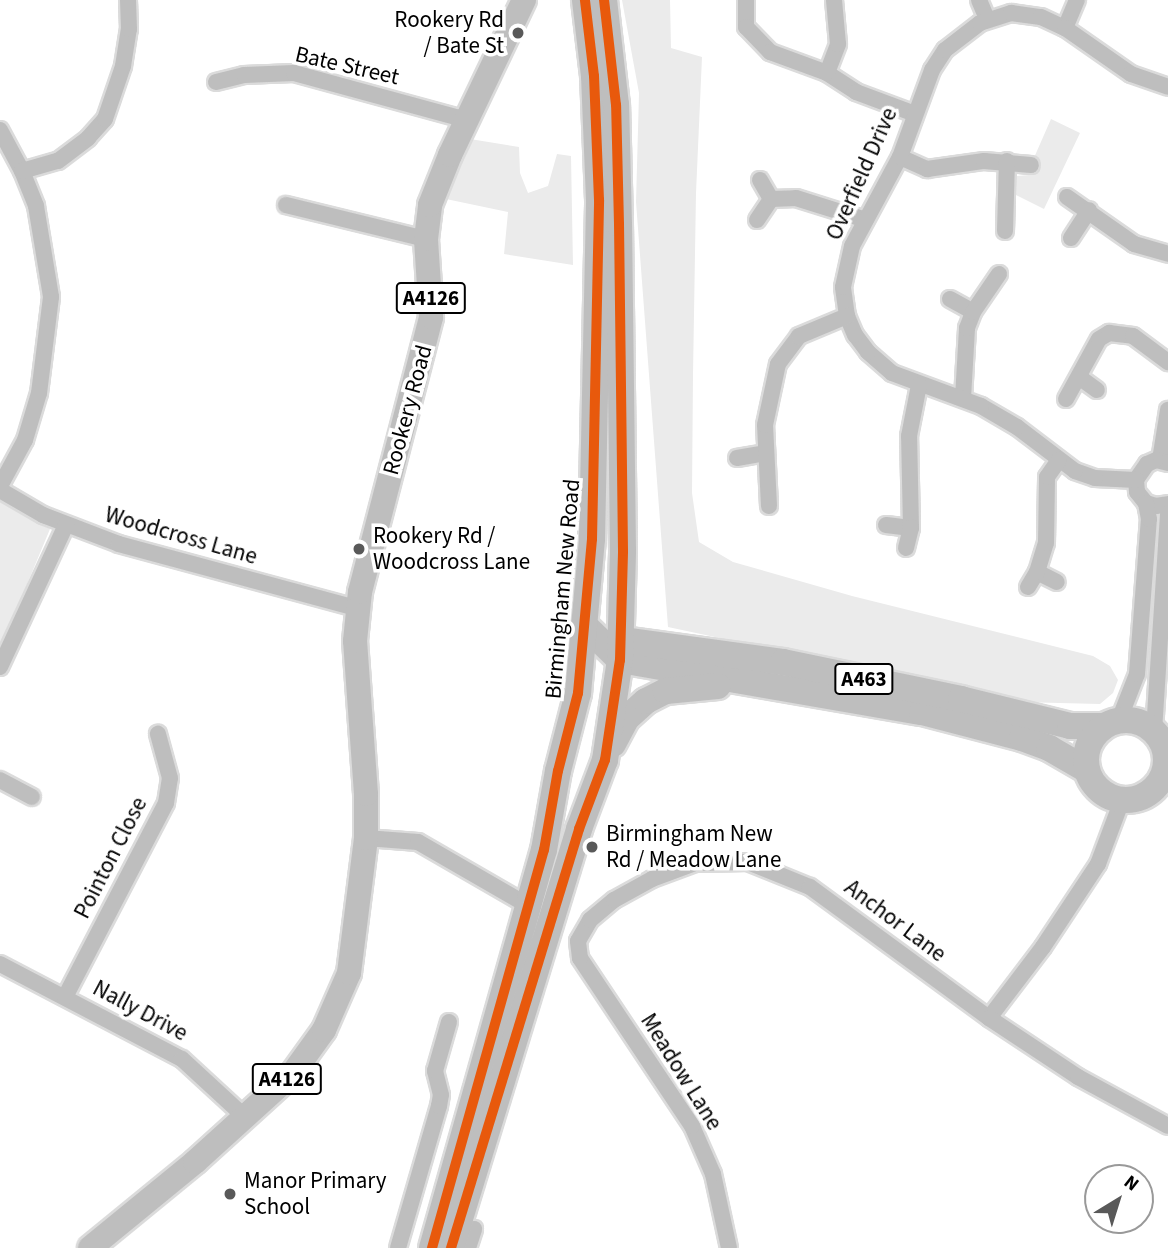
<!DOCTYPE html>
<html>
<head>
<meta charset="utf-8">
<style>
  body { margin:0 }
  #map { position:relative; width:1168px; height:1248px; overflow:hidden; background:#fff; font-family:"Source Sans 3",sans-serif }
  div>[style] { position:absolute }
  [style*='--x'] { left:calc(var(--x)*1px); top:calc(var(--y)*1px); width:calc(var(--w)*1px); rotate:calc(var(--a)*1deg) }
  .green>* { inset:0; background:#ebebeb }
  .roads { filter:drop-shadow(2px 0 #dbdbdb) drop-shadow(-2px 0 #dbdbdb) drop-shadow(0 2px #dbdbdb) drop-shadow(0 -2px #dbdbdb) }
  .minor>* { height:16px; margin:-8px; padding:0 8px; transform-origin:8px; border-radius:8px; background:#bebebe }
  .primary>* { height:24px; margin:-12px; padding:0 12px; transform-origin:12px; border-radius:12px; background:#bebebe }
  .trunk>* { height:26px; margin:-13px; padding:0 13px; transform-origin:13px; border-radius:13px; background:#bebebe }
  .trunk>.ring { margin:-13px; padding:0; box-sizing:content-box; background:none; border:26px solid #bebebe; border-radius:50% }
  .cycleway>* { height:10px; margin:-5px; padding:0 5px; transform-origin:5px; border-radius:5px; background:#e8590c }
  .dots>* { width:19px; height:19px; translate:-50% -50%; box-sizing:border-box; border:4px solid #fff; border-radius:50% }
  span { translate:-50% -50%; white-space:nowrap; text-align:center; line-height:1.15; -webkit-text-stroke:7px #fff; paint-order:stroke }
  .shield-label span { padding:2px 5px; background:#fff; border:2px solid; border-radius:5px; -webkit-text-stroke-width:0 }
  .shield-label { font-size:21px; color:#000; font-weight:700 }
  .poi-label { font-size:23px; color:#000 }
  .right { translate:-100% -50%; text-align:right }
  .left { translate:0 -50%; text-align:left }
  .street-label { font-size:23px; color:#000 }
  .north { position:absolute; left:1084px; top:1164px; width:70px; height:70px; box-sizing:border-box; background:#fff; border:2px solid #999; border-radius:50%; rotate:38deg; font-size:19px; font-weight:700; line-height:28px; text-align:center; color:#000 }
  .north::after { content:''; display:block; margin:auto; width:24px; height:32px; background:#595959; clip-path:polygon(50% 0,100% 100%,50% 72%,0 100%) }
</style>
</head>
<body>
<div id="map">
  <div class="green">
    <i style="clip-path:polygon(622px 0,670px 0,671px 48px,702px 57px,696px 193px,693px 375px,692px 493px,699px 542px,733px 562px,852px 596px,1093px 656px,1110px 666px,1118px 680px,1113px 693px,1100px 704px,1019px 702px,668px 627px,636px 202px,639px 93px)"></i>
    <i style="clip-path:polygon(1051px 119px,1080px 133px,1044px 209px,1016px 195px,1017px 176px,1029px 175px,1038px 165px,1033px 160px)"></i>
    <i style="clip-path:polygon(470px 139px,519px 147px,520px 173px,528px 193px,548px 186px,557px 154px,571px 156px,573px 265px,504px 254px,508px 212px,446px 199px)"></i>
    <i style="clip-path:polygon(0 495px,50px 529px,0 649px)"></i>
  </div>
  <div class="roads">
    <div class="minor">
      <i style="--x:746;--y:0;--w:27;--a:90"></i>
      <i style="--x:746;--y:27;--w:35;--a:46"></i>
      <i style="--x:770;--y:52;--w:61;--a:20.2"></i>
      <i style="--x:827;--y:73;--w:35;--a:33"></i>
      <i style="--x:856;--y:92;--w:63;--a:20.4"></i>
      <i style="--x:979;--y:0;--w:21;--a:67"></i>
      <i style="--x:1065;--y:28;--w:30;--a:-67"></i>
      <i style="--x:827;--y:73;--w:31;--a:-69"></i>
      <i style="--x:838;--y:44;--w:44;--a:-95.2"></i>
      <i style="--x:216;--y:82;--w:29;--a:-14"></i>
      <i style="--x:244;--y:75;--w:50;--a:-2.3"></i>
      <i style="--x:294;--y:73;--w:179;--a:15.2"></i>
      <i style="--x:0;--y:130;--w:47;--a:61.8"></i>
      <i style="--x:22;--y:171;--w:38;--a:68"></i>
      <i style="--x:36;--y:206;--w:92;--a:80.6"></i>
      <i style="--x:51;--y:297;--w:97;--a:97.1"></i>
      <i style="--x:39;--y:393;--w:49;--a:106.6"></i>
      <i style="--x:25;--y:440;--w:52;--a:118.5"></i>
      <i style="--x:900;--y:157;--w:30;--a:24"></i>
      <i style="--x:927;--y:169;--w:58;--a:-8"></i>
      <i style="--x:984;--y:161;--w:47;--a:4.9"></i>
      <i style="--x:22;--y:171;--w:37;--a:-16"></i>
      <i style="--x:58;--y:161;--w:38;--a:-37"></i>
      <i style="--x:88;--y:138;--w:25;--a:-48"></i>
      <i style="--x:105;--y:119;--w:56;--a:-71.2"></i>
      <i style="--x:123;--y:66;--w:37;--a:-81"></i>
      <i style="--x:129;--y:29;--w:29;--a:-92"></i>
      <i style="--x:760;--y:180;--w:22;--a:60"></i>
      <i style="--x:1067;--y:197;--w:82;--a:35"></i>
      <i style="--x:1134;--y:244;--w:35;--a:16"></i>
      <i style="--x:286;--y:205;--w:144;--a:13.7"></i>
      <i style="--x:757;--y:220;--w:25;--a:-56"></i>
      <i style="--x:771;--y:199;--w:25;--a:-2"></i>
      <i style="--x:796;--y:198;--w:73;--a:17.4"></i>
      <i style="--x:1005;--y:231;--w:70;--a:-88.4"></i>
      <i style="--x:1071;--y:238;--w:33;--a:-57"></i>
      <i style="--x:950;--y:299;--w:26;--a:29"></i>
      <i style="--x:1079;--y:377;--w:22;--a:36"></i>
      <i style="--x:963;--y:398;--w:70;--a:-86.7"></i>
      <i style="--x:967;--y:328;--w:17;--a:-69"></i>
      <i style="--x:973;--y:312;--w:46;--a:-55.6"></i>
      <i style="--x:1066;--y:399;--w:68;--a:-61.2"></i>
      <i style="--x:1099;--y:339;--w:12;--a:-31"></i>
      <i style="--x:1109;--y:333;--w:24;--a:7"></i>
      <i style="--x:1133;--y:336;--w:44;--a:36.6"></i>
      <i style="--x:737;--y:458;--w:27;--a:-10"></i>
      <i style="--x:1160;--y:460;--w:51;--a:-80.9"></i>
      <i style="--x:1168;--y:463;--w:12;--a:-166"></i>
      <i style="--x:1156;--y:460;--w:10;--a:156"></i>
      <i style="--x:1147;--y:464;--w:19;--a:125"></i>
      <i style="--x:1136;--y:480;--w:12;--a:85"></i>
      <i style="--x:1137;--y:492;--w:14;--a:51"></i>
      <i style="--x:1146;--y:503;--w:10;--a:17"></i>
      <i style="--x:1156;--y:506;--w:12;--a:-9"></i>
      <i style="--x:1136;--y:480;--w:41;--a:-177.2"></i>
      <i style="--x:1095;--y:478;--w:21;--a:-161"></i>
      <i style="--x:1075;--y:471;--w:73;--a:-142.8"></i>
      <i style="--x:1017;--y:427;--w:42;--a:-149.7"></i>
      <i style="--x:981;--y:406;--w:95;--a:-159.7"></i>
      <i style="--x:892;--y:373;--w:32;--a:-139"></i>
      <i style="--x:868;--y:352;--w:21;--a:-127"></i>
      <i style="--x:855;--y:335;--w:21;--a:-113"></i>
      <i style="--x:847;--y:316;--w:29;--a:-98"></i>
      <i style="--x:843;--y:287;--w:42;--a:-77.6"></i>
      <i style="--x:852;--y:246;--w:101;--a:-61.7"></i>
      <i style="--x:900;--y:157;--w:93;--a:-69.8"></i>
      <i style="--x:932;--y:70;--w:24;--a:-57"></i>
      <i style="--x:945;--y:50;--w:44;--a:-37.6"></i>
      <i style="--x:980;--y:23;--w:33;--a:-18"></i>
      <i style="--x:1011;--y:13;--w:30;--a:8"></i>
      <i style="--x:1041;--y:17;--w:26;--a:25"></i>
      <i style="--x:1065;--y:28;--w:80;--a:34.9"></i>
      <i style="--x:1131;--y:74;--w:39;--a:19"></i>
      <i style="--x:0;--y:490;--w:50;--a:30.2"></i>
      <i style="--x:43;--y:515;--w:81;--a:20.9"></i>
      <i style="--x:119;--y:544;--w:246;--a:15.1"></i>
      <i style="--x:769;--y:506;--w:81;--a:-92.8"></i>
      <i style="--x:765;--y:425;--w:62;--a:-78"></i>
      <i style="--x:778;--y:364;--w:35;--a:-53"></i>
      <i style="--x:799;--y:336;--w:52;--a:-22.6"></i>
      <i style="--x:886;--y:525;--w:25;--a:7"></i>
      <i style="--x:911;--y:528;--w:92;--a:-91.2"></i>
      <i style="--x:909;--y:436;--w:52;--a:-78.9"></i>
      <i style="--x:906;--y:548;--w:21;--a:-76"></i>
      <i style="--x:1037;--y:572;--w:22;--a:27"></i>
      <i style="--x:1028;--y:587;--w:17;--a:-59"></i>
      <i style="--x:1037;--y:572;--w:30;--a:-73"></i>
      <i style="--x:1046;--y:543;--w:66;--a:-89.1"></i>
      <i style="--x:1047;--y:477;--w:21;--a:-55"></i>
      <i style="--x:0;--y:667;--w:157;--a:-65.1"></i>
      <i style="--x:1119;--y:720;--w:49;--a:-68.6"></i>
      <i style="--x:1137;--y:674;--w:155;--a:-85.6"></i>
      <i style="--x:1149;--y:519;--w:16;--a:-101"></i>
      <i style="--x:1154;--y:731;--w:218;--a:-86.3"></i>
      <i style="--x:0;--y:780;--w:36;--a:28"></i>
      <i style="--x:366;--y:838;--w:52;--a:4.4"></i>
      <i style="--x:418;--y:842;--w:126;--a:30"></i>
      <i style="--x:0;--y:964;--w:205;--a:27.6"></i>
      <i style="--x:182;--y:1059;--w:87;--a:42.7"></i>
      <i style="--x:65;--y:997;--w:219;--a:-62.5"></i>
      <i style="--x:166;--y:803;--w:25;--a:-81"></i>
      <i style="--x:170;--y:778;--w:46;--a:-105.3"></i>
      <i style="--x:989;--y:1018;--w:89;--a:-52.7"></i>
      <i style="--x:1043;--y:947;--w:100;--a:-56.5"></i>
      <i style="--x:1098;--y:864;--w:68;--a:-69.4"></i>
      <i style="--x:398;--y:1248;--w:148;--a:-73.9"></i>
      <i style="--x:439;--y:1106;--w:11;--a:-80"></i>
      <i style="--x:441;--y:1095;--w:25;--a:-104"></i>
      <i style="--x:435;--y:1071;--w:51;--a:-74.1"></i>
      <i style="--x:468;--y:1248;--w:20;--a:-72"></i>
      <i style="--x:729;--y:1248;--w:76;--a:-102.2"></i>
      <i style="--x:713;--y:1174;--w:52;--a:-113.6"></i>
      <i style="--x:692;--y:1126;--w:202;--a:-123.7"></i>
      <i style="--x:580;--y:958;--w:17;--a:-97"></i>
      <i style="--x:578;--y:941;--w:24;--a:-60"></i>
      <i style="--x:590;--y:920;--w:31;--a:-40"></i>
      <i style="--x:614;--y:900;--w:43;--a:-28.9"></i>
      <i style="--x:652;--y:879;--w:46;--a:-20.4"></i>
      <i style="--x:695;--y:863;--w:53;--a:-1.1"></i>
      <i style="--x:748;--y:862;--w:67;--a:22"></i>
      <i style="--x:810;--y:887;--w:222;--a:36.2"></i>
      <i style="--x:989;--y:1018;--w:107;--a:33.5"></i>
      <i style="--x:1078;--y:1077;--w:102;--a:28.6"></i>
    </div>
    <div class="primary">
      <i style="--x:90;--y:1248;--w:136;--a:-39.3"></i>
      <i style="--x:195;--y:1162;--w:132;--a:-42.2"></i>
      <i style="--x:293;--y:1073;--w:53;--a:-54.2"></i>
      <i style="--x:324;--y:1030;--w:62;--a:-66.3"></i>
      <i style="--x:349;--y:973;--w:136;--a:-82.8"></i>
      <i style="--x:366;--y:838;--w:44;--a:-90"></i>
      <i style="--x:366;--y:794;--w:153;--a:-94.1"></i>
      <i style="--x:355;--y:641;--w:49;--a:-84.2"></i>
      <i style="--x:360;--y:592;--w:284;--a:-75.5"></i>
      <i style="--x:431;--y:317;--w:78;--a:-93.7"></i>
      <i style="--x:426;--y:239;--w:34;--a:-83"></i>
      <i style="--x:430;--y:205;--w:54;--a:-68.2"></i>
      <i style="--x:450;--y:155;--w:172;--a:-64.5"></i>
    </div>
    <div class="trunk">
      <i style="--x:584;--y:625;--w:50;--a:44.2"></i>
      <i style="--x:620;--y:660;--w:306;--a:9.8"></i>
      <i style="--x:922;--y:712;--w:103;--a:14.6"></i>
      <i style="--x:1022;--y:738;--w:29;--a:20"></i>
      <i style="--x:1049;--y:748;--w:44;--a:30.1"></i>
      <i style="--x:622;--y:640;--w:162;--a:7.8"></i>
      <i style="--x:783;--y:662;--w:182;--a:11.7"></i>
      <i style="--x:961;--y:699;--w:112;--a:13.9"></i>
      <i style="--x:1070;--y:726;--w:34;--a:0"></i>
      <i class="ring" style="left:1086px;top:720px;width:54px;height:54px"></i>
      <i style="--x:613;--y:744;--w:30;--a:-62"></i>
      <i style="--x:627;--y:718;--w:25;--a:-42"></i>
      <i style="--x:646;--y:701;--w:22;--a:-27"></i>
      <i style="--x:666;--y:691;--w:52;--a:-5.5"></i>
      <i style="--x:432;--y:1248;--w:413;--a:-74.3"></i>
      <i style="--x:544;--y:850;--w:80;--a:-80"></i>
      <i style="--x:558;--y:771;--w:81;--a:-75.6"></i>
      <i style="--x:578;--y:693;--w:155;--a:-84.8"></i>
      <i style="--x:592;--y:539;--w:339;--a:-88.8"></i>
      <i style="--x:599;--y:200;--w:124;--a:-92.3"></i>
      <i style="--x:594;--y:76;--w:77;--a:-96.8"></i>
      <i style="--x:451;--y:1248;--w:438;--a:-73"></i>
      <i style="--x:579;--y:829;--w:74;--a:-69.4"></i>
      <i style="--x:605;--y:760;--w:101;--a:-81.5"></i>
      <i style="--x:620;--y:660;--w:109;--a:-88.4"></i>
      <i style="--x:623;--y:551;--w:327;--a:-90.7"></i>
      <i style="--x:619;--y:224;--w:119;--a:-91.4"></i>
      <i style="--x:616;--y:105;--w:106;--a:-96.5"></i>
    </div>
  </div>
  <div class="cycleway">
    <i style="--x:432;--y:1248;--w:413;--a:-74.3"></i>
    <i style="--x:544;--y:850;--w:80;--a:-80"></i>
    <i style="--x:558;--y:771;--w:81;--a:-75.6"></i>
    <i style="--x:578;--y:693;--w:155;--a:-84.8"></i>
    <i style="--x:592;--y:539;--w:339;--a:-88.8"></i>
    <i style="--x:599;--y:200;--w:124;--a:-92.3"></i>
    <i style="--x:594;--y:76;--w:77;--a:-96.8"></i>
    <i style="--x:451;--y:1248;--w:438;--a:-73"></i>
    <i style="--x:579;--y:829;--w:74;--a:-69.4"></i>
    <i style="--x:605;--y:760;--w:101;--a:-81.5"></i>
    <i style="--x:620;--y:660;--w:109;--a:-88.4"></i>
    <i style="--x:623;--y:551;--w:327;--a:-90.7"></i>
    <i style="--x:619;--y:224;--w:119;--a:-91.4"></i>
    <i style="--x:616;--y:105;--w:106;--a:-96.5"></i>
  </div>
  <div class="dots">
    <i style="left:518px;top:33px;background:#595959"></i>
    <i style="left:359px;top:549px;background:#595959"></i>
    <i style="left:592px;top:847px;background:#595959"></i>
    <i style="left:230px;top:1194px;background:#595959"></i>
  </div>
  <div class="shield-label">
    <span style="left:431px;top:298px">A4126</span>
    <span style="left:864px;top:679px">A463</span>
    <span style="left:287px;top:1079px">A4126</span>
  </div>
  <div class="poi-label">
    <span class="right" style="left:504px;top:33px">Rookery Rd<br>/ Bate St</span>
    <span class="left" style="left:373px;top:549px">Rookery Rd /<br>Woodcross Lane</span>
    <span class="left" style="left:606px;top:847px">Birmingham New<br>Rd / Meadow Lane</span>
    <span class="left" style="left:244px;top:1194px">Manor Primary<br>School</span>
  </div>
  <div class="street-label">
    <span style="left:347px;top:66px;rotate:13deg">Bate Street</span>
    <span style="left:862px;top:174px;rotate:-66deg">Overfield Drive</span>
    <span style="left:408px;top:410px;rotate:-75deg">Rookery Road</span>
    <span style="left:181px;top:536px;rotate:16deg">Woodcross Lane</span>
    <span style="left:563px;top:589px;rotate:-85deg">Birmingham New Road</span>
    <span style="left:111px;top:858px;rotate:-63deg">Pointon Close</span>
    <span style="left:895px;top:921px;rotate:37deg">Anchor Lane</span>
    <span style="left:140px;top:1011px;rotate:28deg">Nally Drive</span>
    <span style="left:681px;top:1072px;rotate:58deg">Meadow Lane</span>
  </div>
  <div class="north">N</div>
</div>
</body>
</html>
